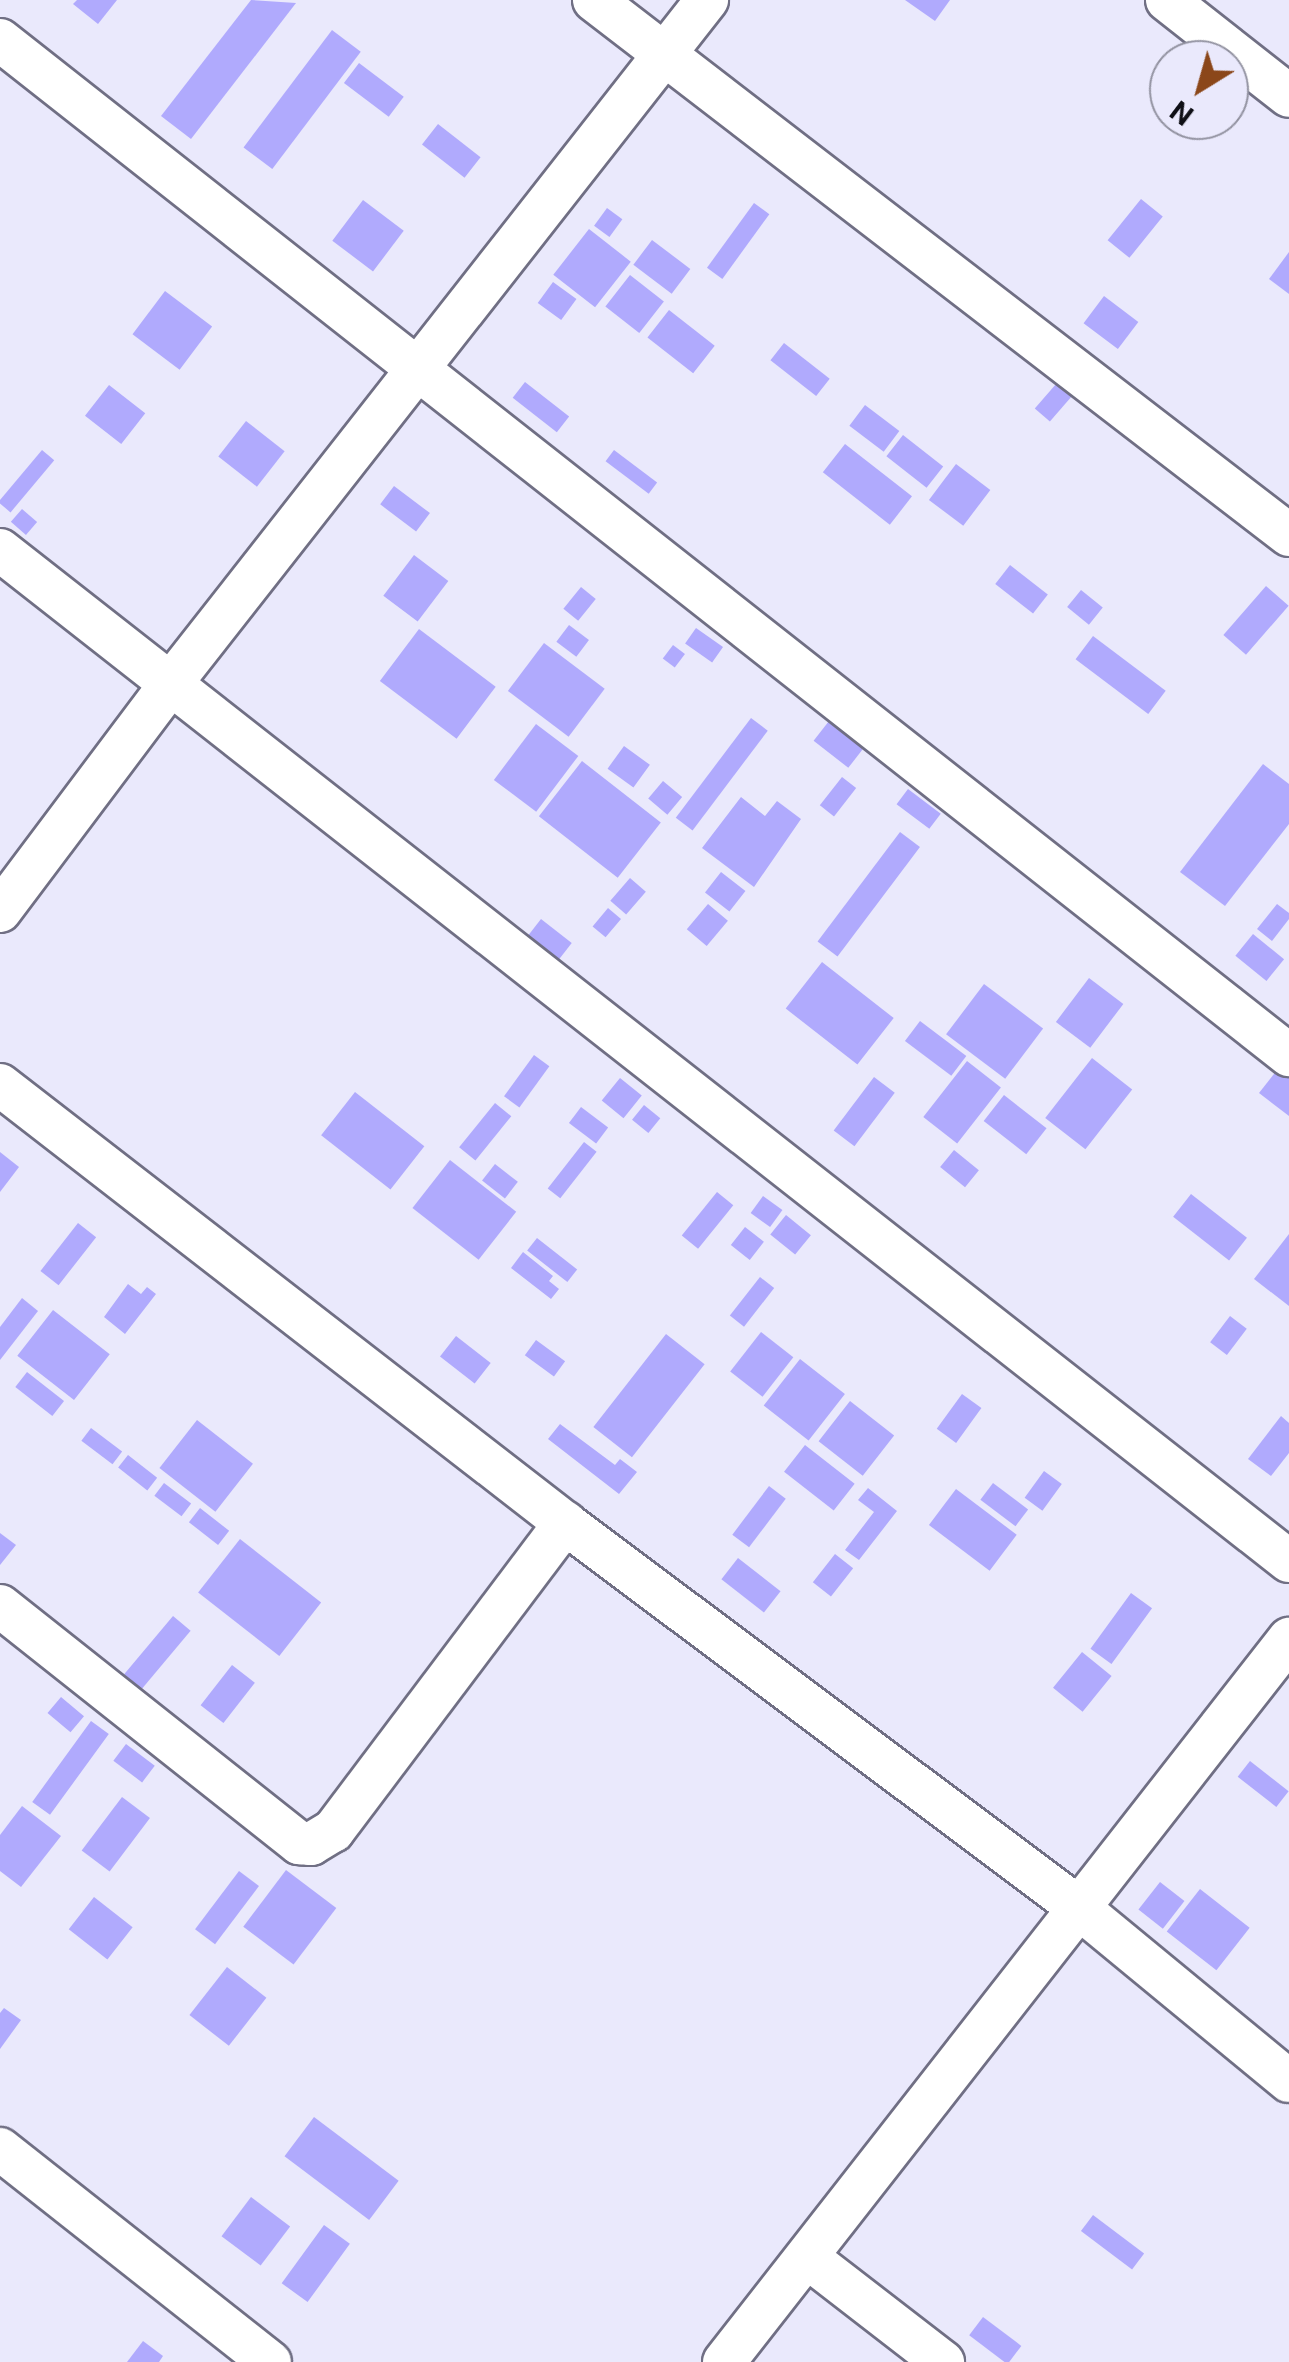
<!DOCTYPE html>
<html>
<head>
<meta charset="utf-8">
<style>
  body { margin:0 }
  #map { position:relative; width:1289px; height:2362px; overflow:hidden; background:#eae9fc; font-family:Roboto,sans-serif }
  div>[style] { position:absolute }
  [style*='--x'] { left:calc(var(--x)*1px); top:calc(var(--y)*1px); width:calc(var(--w)*1px); rotate:calc(var(--a)*1deg) }
  .building>* { inset:0; background:#b0aafd; transform-origin:0 0 }
  .roads { filter:drop-shadow(2px 0 #706f84) drop-shadow(-2px 0 #706f84) drop-shadow(0 2px #706f84) drop-shadow(0 -2px #706f84) }
  .minor>* { height:42px; margin:-21px; padding:0 21px; transform-origin:21px; border-radius:21px; background:#fff }
  span { translate:-50% -50%; white-space:nowrap; text-align:center; line-height:1.15; -webkit-text-stroke:10px #eae9fc; paint-order:stroke }
  .north { position:absolute; left:1149px; top:40px; width:100px; height:100px; box-sizing:border-box; background:#eae9fc; border:2px solid #9292a0; border-radius:50%; rotate:217deg; font-size:28px; font-weight:700; line-height:40px; text-align:center; color:#0f0f16 }
  .north::after { content:''; display:block; margin:auto; width:35px; height:45px; background:#8b471a; clip-path:polygon(50% 0,100% 100%,50% 72%,0 100%) }
</style>
</head>
<body>
<div id="map">
  <div class="building">
    <i style="clip-path:polygon(77px 0,117px 0,98px 24px,73px 4px)"></i>
    <i style="clip-path:polygon(251px 0,296px 3px,191px 139px,161px 116px)"></i>
    <i style="clip-path:polygon(905px 0,950px 0,935px 21px)"></i>
    <i style="left:332px;top:30px;width:36px;height:147px;rotate:37deg"></i>
    <i style="left:359px;top:63px;width:56px;height:25px;rotate:37deg"></i>
    <i style="left:438px;top:124px;width:54px;height:26px;rotate:38deg"></i>
    <i style="left:1141px;top:199px;width:28px;height:53px;rotate:39deg"></i>
    <i style="left:363px;top:200px;width:51px;height:51px;rotate:37deg"></i>
    <i style="left:754px;top:203px;width:19px;height:80px;rotate:36deg"></i>
    <i style="left:607px;top:208px;width:19px;height:22px;rotate:36deg"></i>
    <i style="left:589px;top:229px;width:53px;height:58px;rotate:38deg"></i>
    <i style="left:652px;top:240px;width:48px;height:31px;rotate:37deg"></i>
    <i style="clip-path:polygon(1289px 252px,1289px 294px,1269px 279px)"></i>
    <i style="left:630px;top:275px;width:43px;height:40px;rotate:38deg"></i>
    <i style="left:553px;top:282px;width:29px;height:26px;rotate:36deg"></i>
    <i style="left:165px;top:291px;width:59px;height:54px;rotate:37deg"></i>
    <i style="left:1104px;top:296px;width:43px;height:34px;rotate:37deg"></i>
    <i style="left:669px;top:310px;width:58px;height:35px;rotate:38deg"></i>
    <i style="left:784px;top:343px;width:58px;height:22px;rotate:38deg"></i>
    <i style="left:1063px;top:376px;width:20px;height:43px;rotate:41deg"></i>
    <i style="left:525px;top:382px;width:56px;height:20px;rotate:38deg"></i>
    <i style="left:109px;top:385px;width:46px;height:39px;rotate:38deg"></i>
    <i style="left:865px;top:405px;width:43px;height:26px;rotate:37deg"></i>
    <i style="left:246px;top:421px;width:49px;height:45px;rotate:38deg"></i>
    <i style="left:903px;top:435px;width:51px;height:27px;rotate:38deg"></i>
    <i style="left:845px;top:444px;width:85px;height:36px;rotate:38deg"></i>
    <i style="left:42px;top:450px;width:16px;height:68px;rotate:40deg"></i>
    <i style="left:614px;top:450px;width:54px;height:14px;rotate:37deg"></i>
    <i style="left:956px;top:464px;width:43px;height:45px;rotate:37deg"></i>
    <i style="left:394px;top:486px;width:45px;height:23px;rotate:37deg"></i>
    <i style="left:22px;top:509px;width:20px;height:17px;rotate:41deg"></i>
    <i style="left:414px;top:555px;width:43px;height:51px;rotate:37deg"></i>
    <i style="left:1010px;top:565px;width:48px;height:24px;rotate:38deg"></i>
    <i style="left:1266px;top:586px;width:30px;height:65px;rotate:41deg"></i>
    <i style="left:581px;top:587px;width:19px;height:28px;rotate:39deg"></i>
    <i style="left:1081px;top:590px;width:28px;height:22px;rotate:39deg"></i>
    <i style="left:569px;top:625px;width:25px;height:21px;rotate:37deg"></i>
    <i style="left:696px;top:628px;width:33px;height:19px;rotate:35deg"></i>
    <i style="left:419px;top:629px;width:96px;height:65px;rotate:37deg"></i>
    <i style="left:1093px;top:636px;width:91px;height:29px;rotate:37deg"></i>
    <i style="left:544px;top:643px;width:76px;height:60px;rotate:37deg"></i>
    <i style="left:673px;top:645px;width:15px;height:17px;rotate:37deg"></i>
    <i style="left:751px;top:718px;width:21px;height:125px;rotate:37deg"></i>
    <i style="left:829px;top:721px;width:44px;height:25px;rotate:38deg"></i>
    <i style="left:536px;top:724px;width:53px;height:70px;rotate:37deg"></i>
    <i style="left:624px;top:746px;width:32px;height:28px;rotate:36deg"></i>
    <i style="left:582px;top:761px;width:100px;height:70px;rotate:38deg"></i>
    <i style="clip-path:polygon(1263px 764px,1289px 784px,1289px 824px,1225px 906px,1180px 872px)"></i>
    <i style="left:842px;top:777px;width:18px;height:36px;rotate:38deg"></i>
    <i style="left:663px;top:781px;width:25px;height:23px;rotate:40deg"></i>
    <i style="left:908px;top:789px;width:41px;height:19px;rotate:37deg"></i>
    <i style="clip-path:polygon(741px 797px,765px 816px,777px 801px,801px 819px,754px 887px,702px 848px)"></i>
    <i style="left:900px;top:832px;width:25px;height:137px;rotate:37deg"></i>
    <i style="left:721px;top:872px;width:31px;height:26px;rotate:38deg"></i>
    <i style="left:630px;top:878px;width:21px;height:30px;rotate:41deg"></i>
    <i style="left:708px;top:904px;width:26px;height:33px;rotate:40deg"></i>
    <i style="clip-path:polygon(1277px 904px,1289px 913px,1289px 919px,1272px 941px,1257px 929px)"></i>
    <i style="left:608px;top:908px;width:17px;height:24px;rotate:40deg"></i>
    <i style="left:541px;top:919px;width:39px;height:24px;rotate:38deg"></i>
    <i style="left:1253px;top:934px;width:40px;height:28px;rotate:39deg"></i>
    <i style="left:822px;top:962px;width:91px;height:59px;rotate:38deg"></i>
    <i style="left:1089px;top:978px;width:43px;height:55px;rotate:37deg"></i>
    <i style="left:984px;top:984px;width:74px;height:63px;rotate:37deg"></i>
    <i style="left:920px;top:1021px;width:58px;height:25px;rotate:37deg"></i>
    <i style="left:534px;top:1055px;width:19px;height:51px;rotate:36deg"></i>
    <i style="left:1092px;top:1058px;width:51px;height:76px;rotate:38deg"></i>
    <i style="left:967px;top:1061px;width:43px;height:71px;rotate:38deg"></i>
    <i style="clip-path:polygon(1278px 1069px,1289px 1077px,1289px 1116px,1259px 1093px)"></i>
    <i style="left:874px;top:1077px;width:26px;height:67px;rotate:37deg"></i>
    <i style="left:620px;top:1078px;width:28px;height:29px;rotate:39deg"></i>
    <i style="left:355px;top:1092px;width:88px;height:55px;rotate:38deg"></i>
    <i style="left:1004px;top:1095px;width:54px;height:33px;rotate:38deg"></i>
    <i style="left:495px;top:1103px;width:21px;height:57px;rotate:39deg"></i>
    <i style="left:644px;top:1105px;width:21px;height:19px;rotate:39deg"></i>
    <i style="left:581px;top:1107px;width:34px;height:20px;rotate:37deg"></i>
    <i style="left:584px;top:1142px;width:16px;height:59px;rotate:38deg"></i>
    <i style="left:954px;top:1150px;width:32px;height:22px;rotate:39deg"></i>
    <i style="clip-path:polygon(0 1152px,19px 1167px,0 1192px)"></i>
    <i style="left:450px;top:1160px;width:84px;height:61px;rotate:38deg"></i>
    <i style="left:495px;top:1164px;width:29px;height:21px;rotate:38deg"></i>
    <i style="left:717px;top:1192px;width:21px;height:56px;rotate:39deg"></i>
    <i style="left:1191px;top:1194px;width:71px;height:29px;rotate:38deg"></i>
    <i style="left:763px;top:1196px;width:24px;height:21px;rotate:36deg"></i>
    <i style="left:786px;top:1215px;width:32px;height:25px;rotate:39deg"></i>
    <i style="left:78px;top:1223px;width:23px;height:61px;rotate:38deg"></i>
    <i style="left:745px;top:1227px;width:24px;height:23px;rotate:38deg"></i>
    <i style="clip-path:polygon(1289px 1234px,1289px 1306px,1254px 1279px)"></i>
    <i style="left:537px;top:1238px;width:51px;height:16px;rotate:38deg"></i>
    <i style="clip-path:polygon(523px 1252px,553px 1276px,549px 1281px,559px 1289px,551px 1299px,511px 1268px)"></i>
    <i style="left:760px;top:1277px;width:18px;height:49px;rotate:38deg"></i>
    <i style="clip-path:polygon(128px 1284px,141px 1294px,147px 1287px,156px 1294px,125px 1334px,104px 1317px)"></i>
    <i style="clip-path:polygon(22px 1298px,38px 1311px,0 1360px,0 1327px)"></i>
    <i style="left:53px;top:1310px;width:72px;height:58px;rotate:38deg"></i>
    <i style="left:1230px;top:1316px;width:21px;height:33px;rotate:37deg"></i>
    <i style="left:761px;top:1332px;width:41px;height:50px;rotate:38deg"></i>
    <i style="left:666px;top:1334px;width:49px;height:118px;rotate:38deg"></i>
    <i style="left:456px;top:1336px;width:44px;height:26px;rotate:38deg"></i>
    <i style="left:536px;top:1340px;width:36px;height:19px;rotate:36deg"></i>
    <i style="left:800px;top:1359px;width:57px;height:59px;rotate:38deg"></i>
    <i style="left:27px;top:1372px;width:47px;height:19px;rotate:38deg"></i>
    <i style="left:962px;top:1394px;width:24px;height:43px;rotate:36deg"></i>
    <i style="left:850px;top:1401px;width:56px;height:51px;rotate:38deg"></i>
    <i style="clip-path:polygon(1281px 1416px,1289px 1423px,1289px 1453px,1271px 1476px,1248px 1459px)"></i>
    <i style="left:197px;top:1420px;width:71px;height:61px;rotate:38deg"></i>
    <i style="clip-path:polygon(560px 1424px,615px 1465px,620px 1459px,637px 1472px,619px 1494px,548px 1439px)"></i>
    <i style="left:91px;top:1428px;width:39px;height:16px;rotate:37deg"></i>
    <i style="left:805px;top:1445px;width:63px;height:34px;rotate:38deg"></i>
    <i style="left:128px;top:1455px;width:37px;height:16px;rotate:38deg"></i>
    <i style="left:1044px;top:1471px;width:22px;height:33px;rotate:36deg"></i>
    <i style="left:164px;top:1483px;width:34px;height:16px;rotate:37deg"></i>
    <i style="left:993px;top:1483px;width:44px;height:21px;rotate:37deg"></i>
    <i style="left:769px;top:1486px;width:21px;height:61px;rotate:37deg"></i>
    <i style="clip-path:polygon(868px 1488px,897px 1511px,859px 1560px,845px 1550px,874px 1512px,858px 1500px)"></i>
    <i style="left:956px;top:1489px;width:76px;height:45px;rotate:37deg"></i>
    <i style="left:200px;top:1508px;width:37px;height:18px;rotate:38deg"></i>
    <i style="clip-path:polygon(0 1533px,16px 1545px,0 1565px)"></i>
    <i style="left:240px;top:1539px;width:103px;height:68px;rotate:38deg"></i>
    <i style="left:835px;top:1554px;width:23px;height:36px;rotate:38deg"></i>
    <i style="left:738px;top:1558px;width:54px;height:27px;rotate:38deg"></i>
    <i style="left:1131px;top:1593px;width:26px;height:69px;rotate:36deg"></i>
    <i style="left:173px;top:1616px;width:23px;height:76px;rotate:40deg"></i>
    <i style="left:1082px;top:1652px;width:38px;height:46px;rotate:39deg"></i>
    <i style="left:232px;top:1665px;width:29px;height:51px;rotate:38deg"></i>
    <i style="left:61px;top:1697px;width:30px;height:21px;rotate:40deg"></i>
    <i style="left:91px;top:1721px;width:22px;height:100px;rotate:36deg"></i>
    <i style="left:126px;top:1744px;width:36px;height:21px;rotate:37deg"></i>
    <i style="left:1250px;top:1761px;width:49px;height:20px;rotate:38deg"></i>
    <i style="left:122px;top:1797px;width:35px;height:67px;rotate:37deg"></i>
    <i style="clip-path:polygon(22px 1806px,61px 1836px,21px 1887px,0 1871px,0 1835px)"></i>
    <i style="left:286px;top:1870px;width:63px;height:71px;rotate:37deg"></i>
    <i style="left:239px;top:1871px;width:25px;height:73px;rotate:37deg"></i>
    <i style="left:1160px;top:1882px;width:31px;height:35px;rotate:38deg"></i>
    <i style="left:1200px;top:1889px;width:63px;height:54px;rotate:38deg"></i>
    <i style="left:94px;top:1897px;width:49px;height:41px;rotate:38deg"></i>
    <i style="left:227px;top:1967px;width:50px;height:61px;rotate:38deg"></i>
    <i style="clip-path:polygon(4px 2008px,21px 2020px,0 2049px,0 2013px)"></i>
    <i style="left:314px;top:2117px;width:106px;height:49px;rotate:37deg"></i>
    <i style="left:251px;top:2197px;width:49px;height:49px;rotate:37deg"></i>
    <i style="left:1093px;top:2215px;width:64px;height:20px;rotate:37deg"></i>
    <i style="left:324px;top:2225px;width:32px;height:72px;rotate:36deg"></i>
    <i style="left:983px;top:2317px;width:48px;height:23px;rotate:37deg"></i>
    <i style="clip-path:polygon(143px 2341px,163px 2356px,159px 2362px,127px 2362px)"></i>
  </div>
  <div class="roads">
    <div class="minor">
      <i style="--x:594;--y:0;--w:877;--a:37.59"></i>
      <i style="--x:1167;--y:0;--w:155;--a:38.2"></i>
      <i style="--x:0;--y:40;--w:1641;--a:38.22"></i>
      <i style="--x:0;--y:550;--w:1638;--a:38.11"></i>
      <i style="--x:0;--y:911;--w:286;--a:-53.1"></i>
      <i style="--x:172;--y:682;--w:867;--a:-51.89"></i>
      <i style="--x:0;--y:1085;--w:715;--a:37.78"></i>
      <i style="--x:565;--y:1523;--w:642;--a:36.83"></i>
      <i style="--x:1079;--y:1908;--w:272;--a:39.5"></i>
      <i style="--x:0;--y:1606;--w:382;--a:38.4"></i>
      <i style="--x:299;--y:1843;--w:12;--a:5"></i>
      <i style="--x:311;--y:1844;--w:26;--a:-31"></i>
      <i style="--x:333;--y:1831;--w:386;--a:-53"></i>
      <i style="--x:0;--y:2149;--w:344;--a:38.3"></i>
      <i style="--x:807;--y:2257;--w:172;--a:37.7"></i>
      <i style="--x:724;--y:2362;--w:918;--a:-51.99"></i>
    </div>
  </div>
  <div class="north">N</div>
</div>
</body>
</html>
